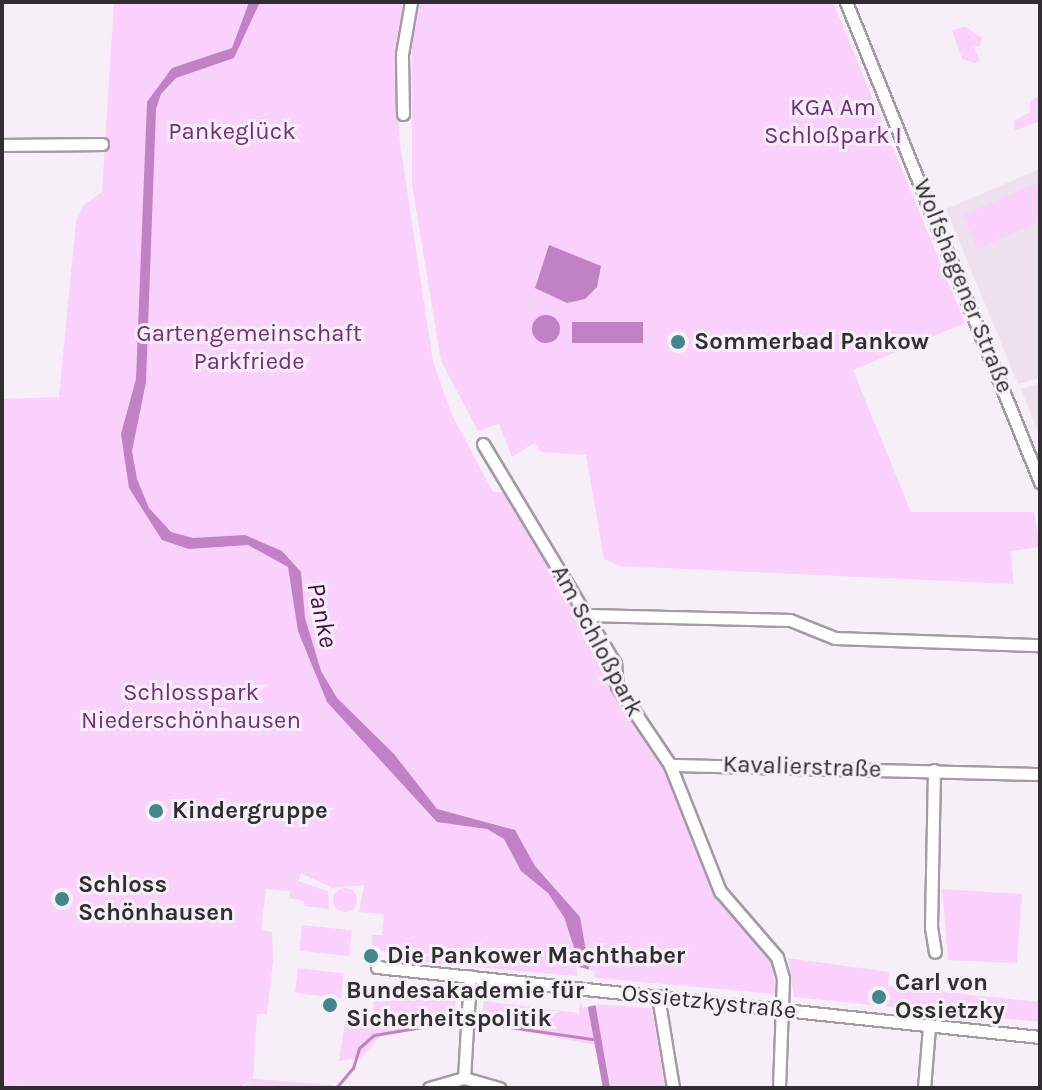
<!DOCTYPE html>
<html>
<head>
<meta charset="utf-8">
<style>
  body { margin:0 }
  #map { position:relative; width:1042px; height:1090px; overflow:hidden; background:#f6eff7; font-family:Karla,sans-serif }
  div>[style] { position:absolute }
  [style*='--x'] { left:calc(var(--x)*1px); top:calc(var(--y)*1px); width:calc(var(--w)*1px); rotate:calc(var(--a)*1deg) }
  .built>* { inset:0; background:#eee1ee }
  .green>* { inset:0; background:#f9d1fc; transform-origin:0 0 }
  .round { border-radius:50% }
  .water>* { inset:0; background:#c181c5; transform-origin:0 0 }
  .pier>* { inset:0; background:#f6eff7 }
  .stream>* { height:3px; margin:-1.5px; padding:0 1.5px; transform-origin:1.5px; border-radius:1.5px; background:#c181c5 }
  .roads { filter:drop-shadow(2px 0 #a29ba2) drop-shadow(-2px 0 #a29ba2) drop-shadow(0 2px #a29ba2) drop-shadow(0 -2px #a29ba2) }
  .street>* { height:11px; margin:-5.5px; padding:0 5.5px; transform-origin:5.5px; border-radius:5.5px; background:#fff }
  .dots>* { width:22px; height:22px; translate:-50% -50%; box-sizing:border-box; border:4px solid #f6eff7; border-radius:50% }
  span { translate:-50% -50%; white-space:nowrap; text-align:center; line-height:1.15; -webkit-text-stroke:6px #f6eff7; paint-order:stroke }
  .park-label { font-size:24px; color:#772b7e }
  .street-label { font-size:24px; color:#302e31 }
  .poi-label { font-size:24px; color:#302e31; font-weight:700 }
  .left { translate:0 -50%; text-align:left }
  .water-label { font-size:26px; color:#470c4c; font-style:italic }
  .frame { position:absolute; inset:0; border:4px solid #302e31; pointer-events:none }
</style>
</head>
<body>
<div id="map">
  <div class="built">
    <i style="clip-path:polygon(1040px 169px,1040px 378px,1018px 384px,946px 209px)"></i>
    <i style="clip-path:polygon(1040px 383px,1040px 437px,1021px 389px)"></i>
  </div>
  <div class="green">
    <i style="clip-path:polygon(114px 2px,403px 2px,395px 68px,400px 143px,433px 362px,452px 415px,493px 492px,506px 492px,607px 662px,614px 690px,665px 768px,714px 892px,771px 958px,776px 994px,387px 959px,387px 952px,371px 948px,372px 935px,382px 935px,384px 914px,359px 912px,364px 885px,332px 888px,301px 873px,298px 881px,328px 891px,329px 909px,304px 906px,304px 901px,290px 898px,290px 891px,266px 889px,261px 930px,272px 932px,273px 961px,267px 1014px,257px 1014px,253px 1079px,332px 1085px,329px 1088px,242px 1088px,252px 1080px,238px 1088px,2px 1088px,2px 399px,59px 397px,76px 221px,84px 205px,102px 192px)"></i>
    <i style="clip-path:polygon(419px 2px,833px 2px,965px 323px,853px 370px,911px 512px,1034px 512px,1040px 547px,1010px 551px,1014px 584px,619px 566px,604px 559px,586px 455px,541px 452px,534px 443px,512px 457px,499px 424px,478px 431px,441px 361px,412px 185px,412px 46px)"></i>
    <i style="clip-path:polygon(966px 27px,982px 38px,980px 46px,973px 46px,980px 60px,974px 63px,962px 59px,952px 30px)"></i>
    <i style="clip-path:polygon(1040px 94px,1040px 121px,1015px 130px,1014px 121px,1030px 112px,1030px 102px)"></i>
    <i style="clip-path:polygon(1040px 181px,1040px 222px,977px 249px,963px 215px)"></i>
    <i class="round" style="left:333px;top:888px;width:24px;height:24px"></i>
    <i style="clip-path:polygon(942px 889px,1022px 894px,1017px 963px,948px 960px)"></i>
    <i style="left:302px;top:925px;width:50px;height:26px;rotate:6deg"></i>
    <i style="clip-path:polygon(788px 958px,889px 972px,888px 986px,1040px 1002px,1040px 1022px,794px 997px)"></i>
    <i style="left:298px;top:968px;width:46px;height:25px;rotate:7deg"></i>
    <i style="clip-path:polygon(386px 992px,456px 998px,453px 1025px,392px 1031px,382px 1035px,360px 1058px,339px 1061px,345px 1022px,372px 1019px,374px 1001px,385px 1002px)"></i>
    <i style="clip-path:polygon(484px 1001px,579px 1013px,580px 1003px,652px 1008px,665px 1088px,610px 1088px,601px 1046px,480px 1023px)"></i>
  </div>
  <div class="water">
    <i style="clip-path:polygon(249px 2px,260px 2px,234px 58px,176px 78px,161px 94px,156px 109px,146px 382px,132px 451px,137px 479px,149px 508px,171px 532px,193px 538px,245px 535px,282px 551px,301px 572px,305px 618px,321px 671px,337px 698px,394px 754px,437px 809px,515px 830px,535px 866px,580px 917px,610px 1088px,603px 1088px,580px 966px,564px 917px,548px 893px,521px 871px,504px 839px,487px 829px,437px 822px,327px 702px,298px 631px,288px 567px,248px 545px,189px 549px,162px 540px,129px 488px,121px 434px,136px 379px,147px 102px,172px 68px,232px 48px)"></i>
    <i style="clip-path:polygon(549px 245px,601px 266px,597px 287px,585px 299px,567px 303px,535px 288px)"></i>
    <i class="round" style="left:532px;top:315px;width:28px;height:28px"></i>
    <i style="left:643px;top:322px;width:21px;height:71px;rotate:90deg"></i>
  </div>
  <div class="pier">
    <i style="clip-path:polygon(576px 966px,594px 971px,597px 1005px,582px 1008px)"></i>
  </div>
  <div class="stream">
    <i style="--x:490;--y:1023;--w:7;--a:16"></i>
    <i style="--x:502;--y:1026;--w:91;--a:8.2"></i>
    <i style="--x:336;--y:1088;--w:26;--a:-50"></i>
    <i style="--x:353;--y:1068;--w:21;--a:-73"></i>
    <i style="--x:359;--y:1048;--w:20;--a:-41"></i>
    <i style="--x:374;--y:1035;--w:61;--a:-9.5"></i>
  </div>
  <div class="roads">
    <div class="street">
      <i style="--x:846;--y:2;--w:518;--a:67.99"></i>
      <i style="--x:403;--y:114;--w:60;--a:-91"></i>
      <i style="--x:402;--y:54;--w:53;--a:-80.2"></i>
      <i style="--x:2;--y:145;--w:100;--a:-0.6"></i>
      <i style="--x:483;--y:444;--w:257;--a:59"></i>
      <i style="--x:615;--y:664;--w:22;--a:85"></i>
      <i style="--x:617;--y:686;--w:95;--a:56.1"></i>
      <i style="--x:670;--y:765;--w:136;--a:68.4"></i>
      <i style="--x:720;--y:891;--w:87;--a:49.2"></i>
      <i style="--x:777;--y:957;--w:22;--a:74"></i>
      <i style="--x:783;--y:978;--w:110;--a:92.1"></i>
      <i style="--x:588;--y:615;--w:202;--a:1.4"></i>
      <i style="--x:790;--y:620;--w:48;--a:21.8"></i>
      <i style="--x:835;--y:638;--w:205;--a:2"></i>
      <i style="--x:670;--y:765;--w:370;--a:1.4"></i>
      <i style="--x:934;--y:770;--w:157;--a:91.1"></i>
      <i style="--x:931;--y:927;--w:25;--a:81"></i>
      <i style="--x:377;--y:967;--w:667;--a:6.03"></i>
      <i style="--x:658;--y:996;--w:93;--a:80.7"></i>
      <i style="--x:464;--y:1078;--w:102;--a:-86.6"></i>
      <i style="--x:429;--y:1088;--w:36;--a:-16"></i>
      <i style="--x:464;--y:1078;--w:37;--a:16"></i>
      <i style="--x:924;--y:1088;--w:61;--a:-85.3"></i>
    </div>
  </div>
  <div class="dots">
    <i style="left:678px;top:342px;background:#40888d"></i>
    <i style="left:156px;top:811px;background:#40888d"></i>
    <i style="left:62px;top:899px;background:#40888d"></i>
    <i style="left:371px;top:956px;background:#40888d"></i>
    <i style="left:879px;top:997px;background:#40888d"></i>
    <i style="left:330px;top:1005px;background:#40888d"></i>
  </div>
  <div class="park-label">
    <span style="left:833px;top:122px">KGA Am<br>Schloßpark I</span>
    <span style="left:232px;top:132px">Pankeglück</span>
    <span style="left:249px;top:348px">Gartengemeinschaft<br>Parkfriede</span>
    <span style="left:191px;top:707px">Schlosspark<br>Niederschönhausen</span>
  </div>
  <div class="street-label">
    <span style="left:963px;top:286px;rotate:68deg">Wolfshagener Straße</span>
    <span style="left:597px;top:641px;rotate:62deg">Am Schloßpark</span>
    <span style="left:802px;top:767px;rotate:2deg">Kavalierstraße</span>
    <span style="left:709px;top:1002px;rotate:6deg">Ossietzkystraße</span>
  </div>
  <div class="poi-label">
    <span class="left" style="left:694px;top:342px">Sommerbad Pankow</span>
    <span class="left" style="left:172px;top:811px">Kindergruppe</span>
    <span class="left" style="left:78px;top:899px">Schloss<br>Schönhausen</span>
    <span class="left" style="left:387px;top:956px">Die Pankower Machthaber</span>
    <span class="left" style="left:895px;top:997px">Carl von<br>Ossietzky</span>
    <span class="left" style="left:346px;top:1005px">Bundesakademie für<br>Sicherheitspolitik</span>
  </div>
  <div class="water-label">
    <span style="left:322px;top:615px;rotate:78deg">Panke</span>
  </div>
  <div class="frame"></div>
</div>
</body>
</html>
